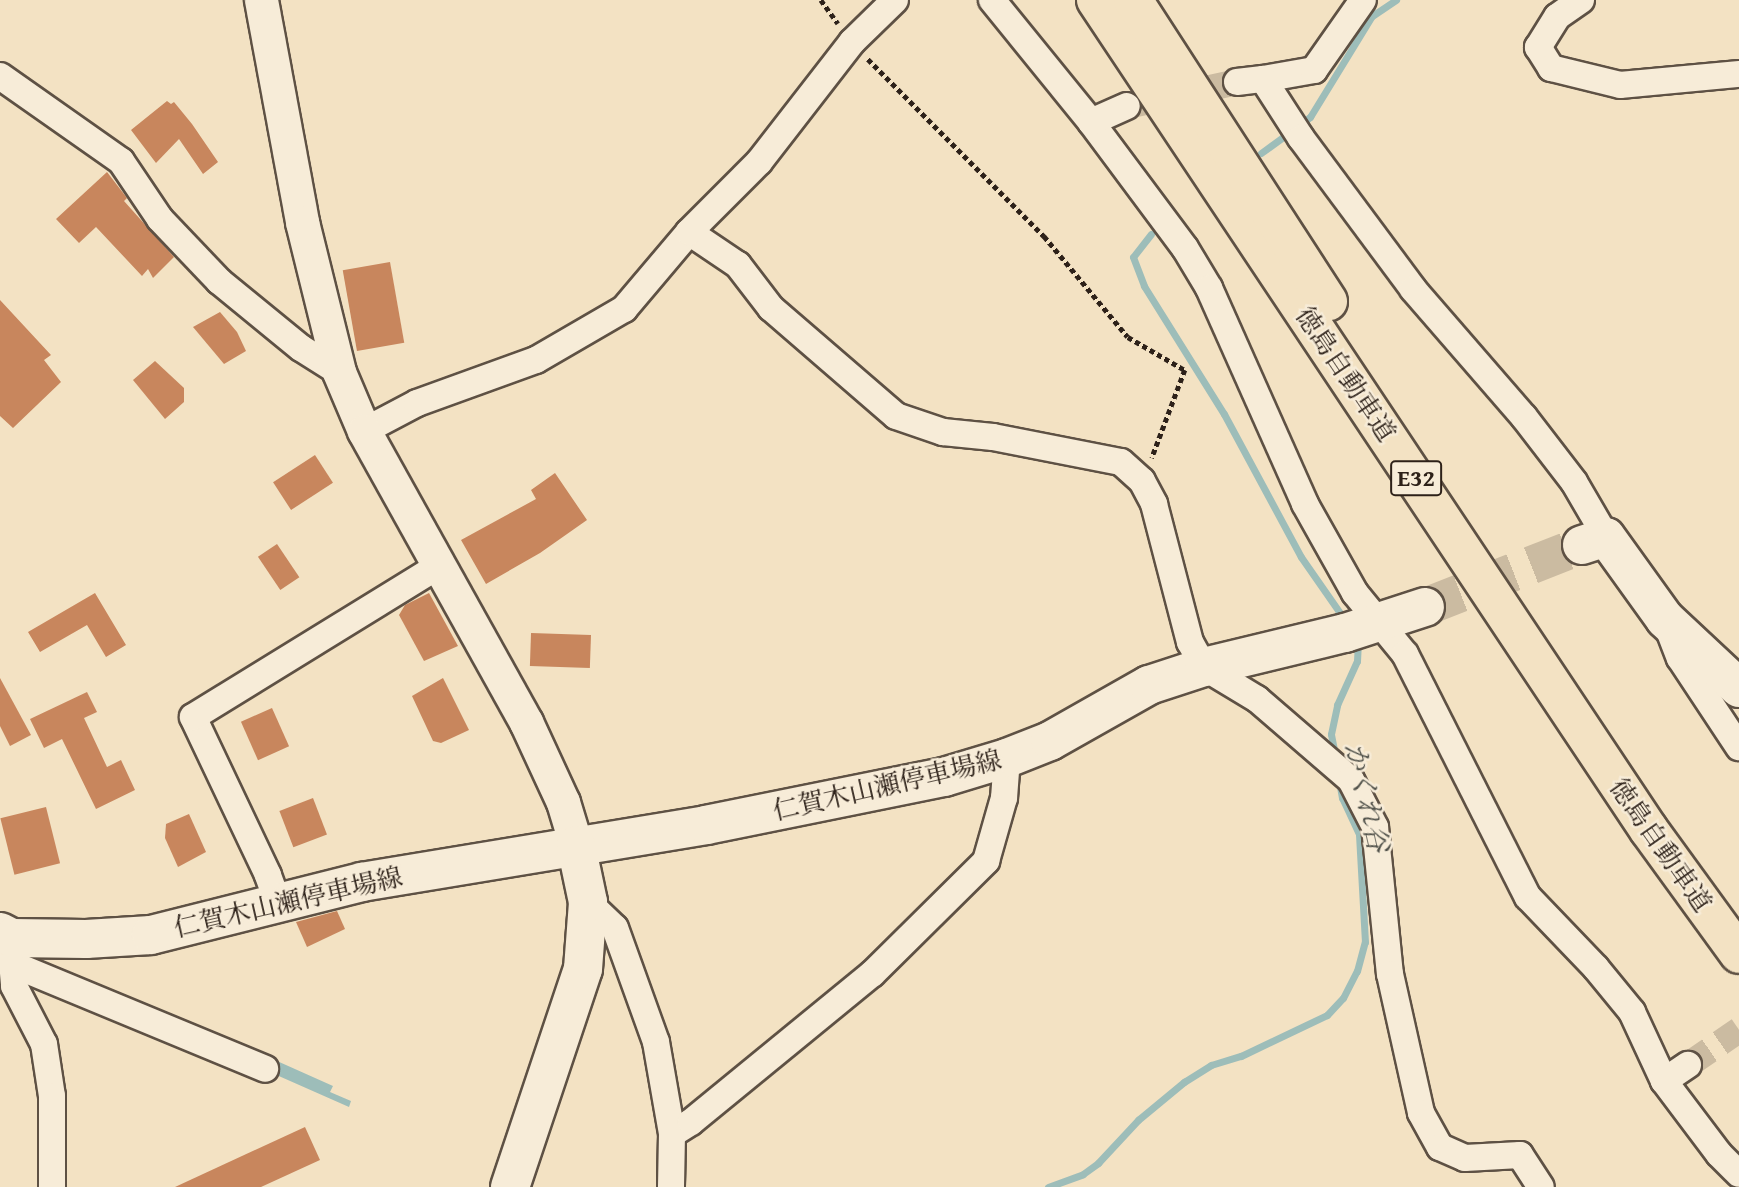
<!DOCTYPE html>
<html>
<head>
<meta charset="utf-8">
<style>
  body { margin:0 }
  #map { position:relative; width:1739px; height:1187px; overflow:hidden; background:#f3e2c3; font-family:"Gentium Book Plus","Noto Serif JP",serif }
  div>[style] { position:absolute }
  [style*='--x'] { left:calc(var(--x)*1px); top:calc(var(--y)*1px); width:calc(var(--w)*1px); rotate:calc(var(--a)*1deg) }
  .water>* { inset:0; background:#9dbdb9 }
  .stream>* { height:7px; margin:-3.5px; padding:0 3.5px; transform-origin:3.5px; border-radius:3.5px; background:#9dbdb9 }
  .building>* { inset:0; background:#c8865d; transform-origin:0 0 }
  .minor-tunnel>* { height:26px; margin-top:-13px; transform-origin:0; background:repeating-linear-gradient(90deg,#cbbba1 0 26px,transparent 0 39px) }
  .secondary-tunnel>* { height:38px; margin-top:-19px; transform-origin:0; background:repeating-linear-gradient(90deg,#cbbba1 0 38px,transparent 0 57px) }
  .path>* { height:4.5px; margin-top:-2.25px; transform-origin:0; background:repeating-linear-gradient(90deg,#2d2119 0 5px,transparent 0 8.5px) }
  .roads { filter:drop-shadow(2px 0 #5e5144) drop-shadow(-2px 0 #5e5144) drop-shadow(0 2px #5e5144) drop-shadow(0 -2px #5e5144) }
  .minor>* { height:26px; margin:-13px; padding:0 13px; transform-origin:13px; border-radius:13px; background:#f7ecd8 }
  .tertiary>* { height:33px; margin:-16.5px; padding:0 16.5px; transform-origin:16.5px; border-radius:16.5px; background:#f7ecd8 }
  .secondary>* { height:38px; margin:-19px; padding:0 19px; transform-origin:19px; border-radius:19px; background:#f7ecd8 }
  .motorway>* { height:38px; margin:-19px; padding:0 19px; transform-origin:19px; border-radius:19px; background:#f3e2c3 }
  span { translate:-50% -50%; white-space:nowrap; text-align:center; line-height:1.15; -webkit-text-stroke:5px #f7ecd8; paint-order:stroke }
  .shield-label span { padding:2px 5px; background:#f7ecd8; border:2px solid; border-radius:5px; -webkit-text-stroke-width:0 }
  .shield-label { font-size:24px; color:#2d2119; font-weight:700 }
  .street-label { font-size:26px; color:#2d2119 }
  .water-label { font-size:28px; color:#4f5049; font-style:italic }
</style>
</head>
<body>
<div id="map">
  <div class="water">
    <i style="clip-path:polygon(277px 1061px,333px 1086px,330px 1092px,351px 1101px,349px 1107px,272px 1073px)"></i>
  </div>
  <div class="stream">
    <i style="--x:1300;--y:125;--w:13;--a:-39"></i>
    <i style="--x:1310;--y:117;--w:119;--a:-58.5"></i>
    <i style="--x:1372;--y:16;--w:29;--a:-34"></i>
    <i style="--x:1261;--y:153;--w:36;--a:-36"></i>
    <i style="--x:1151;--y:234;--w:29;--a:128"></i>
    <i style="--x:1133;--y:257;--w:31;--a:69"></i>
    <i style="--x:1144;--y:286;--w:151;--a:58"></i>
    <i style="--x:1224;--y:414;--w:162;--a:61.7"></i>
    <i style="--x:1301;--y:557;--w:77;--a:55.1"></i>
    <i style="--x:1335;--y:755;--w:21;--a:-101"></i>
    <i style="--x:1331;--y:734;--w:30;--a:-78"></i>
    <i style="--x:1337;--y:705;--w:48;--a:-65.6"></i>
    <i style="--x:1357;--y:661;--w:18;--a:-87"></i>
    <i style="--x:1048;--y:1187;--w:37;--a:-20"></i>
    <i style="--x:1083;--y:1174;--w:19;--a:-36"></i>
    <i style="--x:1098;--y:1163;--w:59;--a:-47.1"></i>
    <i style="--x:1138;--y:1120;--w:60;--a:-39.6"></i>
    <i style="--x:1184;--y:1082;--w:32;--a:-32"></i>
    <i style="--x:1211;--y:1065;--w:31;--a:-17"></i>
    <i style="--x:1241;--y:1056;--w:95;--a:-25.5"></i>
    <i style="--x:1327;--y:1015;--w:23;--a:-47"></i>
    <i style="--x:1343;--y:998;--w:30;--a:-63"></i>
    <i style="--x:1357;--y:971;--w:30;--a:-75"></i>
    <i style="--x:1365;--y:942;--w:108;--a:-93.2"></i>
    <i style="--x:1359;--y:834;--w:40;--a:-115"></i>
    <i style="--x:1342;--y:798;--w:17;--a:-100"></i>
  </div>
  <div class="building">
    <i style="clip-path:polygon(167px 101px,171px 104px,174px 102px,192px 124px,218px 162px,203px 174px,179px 139px,156px 163px,131px 130px)"></i>
    <i style="clip-path:polygon(107px 172px,127px 198px,124px 201px,174px 257px,153px 278px,148px 269px,142px 276px,96px 227px,79px 243px,56px 219px)"></i>
    <i style="left:390px;top:262px;width:82px;height:48px;rotate:80deg"></i>
    <i style="clip-path:polygon(0 300px,51px 355px,44px 360px,61px 382px,13px 428px,0 416px)"></i>
    <i style="clip-path:polygon(220px 312px,237px 332px,246px 351px,224px 364px,193px 327px)"></i>
    <i style="clip-path:polygon(155px 361px,184px 388px,184px 402px,165px 419px,133px 380px)"></i>
    <i style="left:315px;top:455px;width:33px;height:50px;rotate:57deg"></i>
    <i style="clip-path:polygon(555px 473px,587px 520px,540px 553px,486px 584px,461px 540px,536px 499px,531px 490px)"></i>
    <i style="left:277px;top:544px;width:40px;height:23px;rotate:56deg"></i>
    <i style="clip-path:polygon(95px 593px,126px 645px,106px 657px,87px 625px,40px 652px,28px 632px)"></i>
    <i style="clip-path:polygon(429px 593px,458px 646px,424px 661px,399px 615px,405px 605px)"></i>
    <i style="left:591px;top:635px;width:33px;height:60px;rotate:92deg"></i>
    <i style="clip-path:polygon(0 678px,31px 735px,10px 746px,0 726px)"></i>
    <i style="clip-path:polygon(443px 678px,469px 730px,441px 743px,433px 741px,412px 696px)"></i>
    <i style="clip-path:polygon(87px 692px,97px 712px,84px 718px,107px 767px,121px 760px,135px 790px,96px 809px,62px 739px,44px 748px,30px 719px)"></i>
    <i style="left:272px;top:708px;width:42px;height:34px;rotate:66deg"></i>
    <i style="left:313px;top:798px;width:39px;height:36px;rotate:69deg"></i>
    <i style="left:46px;top:807px;width:58px;height:47px;rotate:76deg"></i>
    <i style="clip-path:polygon(189px 814px,206px 852px,178px 867px,165px 838px,166px 824px)"></i>
    <i style="clip-path:polygon(337px 911px,345px 929px,307px 947px,296px 922px)"></i>
    <i style="clip-path:polygon(305px 1127px,320px 1160px,261px 1187px,175px 1187px)"></i>
  </div>
  <div class="minor-tunnel">
    <i style="--x:1127;--y:106;--w:113;--a:-12.3"></i>
    <i style="--x:1688;--y:1065;--w:62;--a:-34.5"></i>
  </div>
  <div class="secondary-tunnel">
    <i style="--x:1425;--y:607;--w:169;--a:-21.5"></i>
  </div>
  <div class="path">
    <i style="--x:821;--y:0;--w:29;--a:54"></i>
    <i style="--x:868;--y:59;--w:250;--a:45.2"></i>
    <i style="--x:1044;--y:236;--w:131;--a:50.3"></i>
    <i style="--x:1128;--y:337;--w:66;--a:30.1"></i>
    <i style="--x:1185;--y:370;--w:94;--a:110.6"></i>
  </div>
  <div class="roads">
    <div class="minor">
      <i style="--x:992;--y:0;--w:157;--a:50.9"></i>
      <i style="--x:1091;--y:122;--w:157;--a:53.3"></i>
      <i style="--x:1185;--y:248;--w:47;--a:59"></i>
      <i style="--x:1209;--y:288;--w:236;--a:66"></i>
      <i style="--x:1305;--y:504;--w:102;--a:60.7"></i>
      <i style="--x:1355;--y:593;--w:79;--a:50.7"></i>
      <i style="--x:1405;--y:654;--w:272;--a:63.2"></i>
      <i style="--x:1528;--y:897;--w:98;--a:46.2"></i>
      <i style="--x:1596;--y:968;--w:57;--a:50.7"></i>
      <i style="--x:1632;--y:1012;--w:76;--a:65.1"></i>
      <i style="--x:1664;--y:1081;--w:91;--a:53"></i>
      <i style="--x:1719;--y:1154;--w:28;--a:45"></i>
      <i style="--x:1581;--y:0;--w:29;--a:145"></i>
      <i style="--x:1557;--y:17;--w:36;--a:122"></i>
      <i style="--x:1538;--y:47;--w:25;--a:58"></i>
      <i style="--x:1551;--y:68;--w:71;--a:13.8"></i>
      <i style="--x:1620;--y:85;--w:120;--a:-5.3"></i>
      <i style="--x:0;--y:76;--w:148;--a:35.1"></i>
      <i style="--x:121;--y:161;--w:70;--a:56.1"></i>
      <i style="--x:160;--y:219;--w:86;--a:46.4"></i>
      <i style="--x:219;--y:281;--w:106;--a:39.3"></i>
      <i style="--x:301;--y:348;--w:45;--a:32.3"></i>
      <i style="--x:1263;--y:79;--w:52;--a:-10"></i>
      <i style="--x:1314;--y:70;--w:85;--a:-55"></i>
      <i style="--x:1237;--y:82;--w:26;--a:-7"></i>
      <i style="--x:1263;--y:79;--w:70;--a:57.2"></i>
      <i style="--x:1301;--y:138;--w:188;--a:53.4"></i>
      <i style="--x:1413;--y:289;--w:169;--a:49.1"></i>
      <i style="--x:1524;--y:417;--w:82;--a:52.4"></i>
      <i style="--x:1574;--y:482;--w:64;--a:59.8"></i>
      <i style="--x:1091;--y:122;--w:39;--a:-24"></i>
      <i style="--x:689;--y:232;--w:59;--a:34"></i>
      <i style="--x:738;--y:265;--w:54;--a:52.5"></i>
      <i style="--x:771;--y:308;--w:165;--a:40.8"></i>
      <i style="--x:896;--y:416;--w:50;--a:18.8"></i>
      <i style="--x:943;--y:432;--w:50;--a:5.7"></i>
      <i style="--x:993;--y:437;--w:130;--a:11.1"></i>
      <i style="--x:1121;--y:462;--w:28;--a:42"></i>
      <i style="--x:1142;--y:481;--w:26;--a:62"></i>
      <i style="--x:1154;--y:504;--w:143;--a:75.4"></i>
      <i style="--x:1190;--y:642;--w:29;--a:61"></i>
      <i style="--x:1204;--y:667;--w:62;--a:31.1"></i>
      <i style="--x:1257;--y:699;--w:124;--a:40.8"></i>
      <i style="--x:1351;--y:780;--w:53;--a:62.9"></i>
      <i style="--x:1375;--y:827;--w:148;--a:84.2"></i>
      <i style="--x:1390;--y:974;--w:142;--a:77.4"></i>
      <i style="--x:1421;--y:1113;--w:39;--a:61"></i>
      <i style="--x:1440;--y:1147;--w:27;--a:24"></i>
      <i style="--x:1465;--y:1158;--w:55;--a:-3.1"></i>
      <i style="--x:1520;--y:1155;--w:38;--a:57"></i>
      <i style="--x:364;--y:431;--w:60;--a:-27.8"></i>
      <i style="--x:417;--y:403;--w:127;--a:-19.9"></i>
      <i style="--x:536;--y:360;--w:102;--a:-30.1"></i>
      <i style="--x:624;--y:309;--w:101;--a:-49.8"></i>
      <i style="--x:689;--y:232;--w:99;--a:-45"></i>
      <i style="--x:759;--y:162;--w:152;--a:-52.2"></i>
      <i style="--x:852;--y:42;--w:60;--a:-44.3"></i>
      <i style="--x:1669;--y:630;--w:30;--a:69"></i>
      <i style="--x:1680;--y:658;--w:107;--a:56.5"></i>
      <i style="--x:588;--y:902;--w:37;--a:44"></i>
      <i style="--x:615;--y:928;--w:121;--a:70.2"></i>
      <i style="--x:656;--y:1042;--w:93;--a:80.1"></i>
      <i style="--x:672;--y:1134;--w:53;--a:91.1"></i>
      <i style="--x:278;--y:903;--w:30;--a:-110"></i>
      <i style="--x:268;--y:875;--w:175;--a:-115.4"></i>
      <i style="--x:193;--y:717;--w:288;--a:-31.6"></i>
      <i style="--x:11;--y:950;--w:36;--a:85"></i>
      <i style="--x:14;--y:986;--w:65;--a:62.7"></i>
      <i style="--x:44;--y:1044;--w:53;--a:81.3"></i>
      <i style="--x:52;--y:1096;--w:91;--a:90"></i>
      <i style="--x:0;--y:959;--w:287;--a:22.5"></i>
      <i style="--x:1664;--y:1081;--w:29;--a:-34"></i>
      <i style="--x:672;--y:1134;--w:22;--a:-32"></i>
      <i style="--x:691;--y:1122;--w:234;--a:-39.3"></i>
      <i style="--x:872;--y:974;--w:161;--a:-44.7"></i>
      <i style="--x:986;--y:861;--w:66;--a:-74.1"></i>
      <i style="--x:1004;--y:798;--w:40;--a:-85.7"></i>
    </div>
    <div class="tertiary">
      <i style="--x:261;--y:0;--w:226;--a:79.5"></i>
      <i style="--x:302;--y:222;--w:154;--a:76.1"></i>
      <i style="--x:339;--y:372;--w:64;--a:67"></i>
      <i style="--x:364;--y:431;--w:333;--a:60.9"></i>
      <i style="--x:526;--y:722;--w:88;--a:65.2"></i>
      <i style="--x:563;--y:802;--w:45;--a:73.2"></i>
    </div>
    <div class="secondary">
      <i style="--x:1582;--y:545;--w:25;--a:-18"></i>
      <i style="--x:1606;--y:537;--w:101;--a:54.3"></i>
      <i style="--x:1665;--y:619;--w:101;--a:43"></i>
      <i style="--x:0;--y:932;--w:13;--a:27"></i>
      <i style="--x:12;--y:938;--w:74;--a:0.8"></i>
      <i style="--x:86;--y:939;--w:65;--a:-3.5"></i>
      <i style="--x:151;--y:935;--w:218;--a:-14.1"></i>
      <i style="--x:362;--y:882;--w:349;--a:-9.4"></i>
      <i style="--x:706;--y:825;--w:243;--a:-11.4"></i>
      <i style="--x:944;--y:777;--w:66;--a:-16.8"></i>
      <i style="--x:1007;--y:758;--w:46;--a:-21.6"></i>
      <i style="--x:1050;--y:741;--w:114;--a:-29.5"></i>
      <i style="--x:1149;--y:685;--w:58;--a:-18.1"></i>
      <i style="--x:1204;--y:667;--w:145;--a:-13.6"></i>
      <i style="--x:1345;--y:633;--w:84;--a:-18"></i>
      <i style="--x:510;--y:1187;--w:230;--a:-71.5"></i>
      <i style="--x:583;--y:969;--w:67;--a:-85.7"></i>
      <i style="--x:588;--y:902;--w:58;--a:-101.9"></i>
    </div>
    <div class="motorway">
      <i style="--x:1096;--y:0;--w:997;--a:56.33"></i>
      <i style="--x:1649;--y:830;--w:153;--a:54"></i>
      <i style="--x:1133;--y:0;--w:359;--a:57.1"></i>
    </div>
  </div>
  <div class="shield-label">
    <span style="left:1416px;top:478px">E32</span>
  </div>
  <div class="street-label">
    <span style="left:1346px;top:374px;rotate:56deg">徳島自動車道</span>
    <span style="left:887px;top:785px;rotate:-13deg">仁賀木山瀬停車場線</span>
    <span style="left:1661px;top:845px;rotate:55deg">徳島自動車道</span>
    <span style="left:288px;top:902px;rotate:-13deg">仁賀木山瀬停車場線</span>
  </div>
  <div class="water-label">
    <span style="left:1367px;top:797px;rotate:77deg">かくれ谷</span>
  </div>
</div>
</body>
</html>
